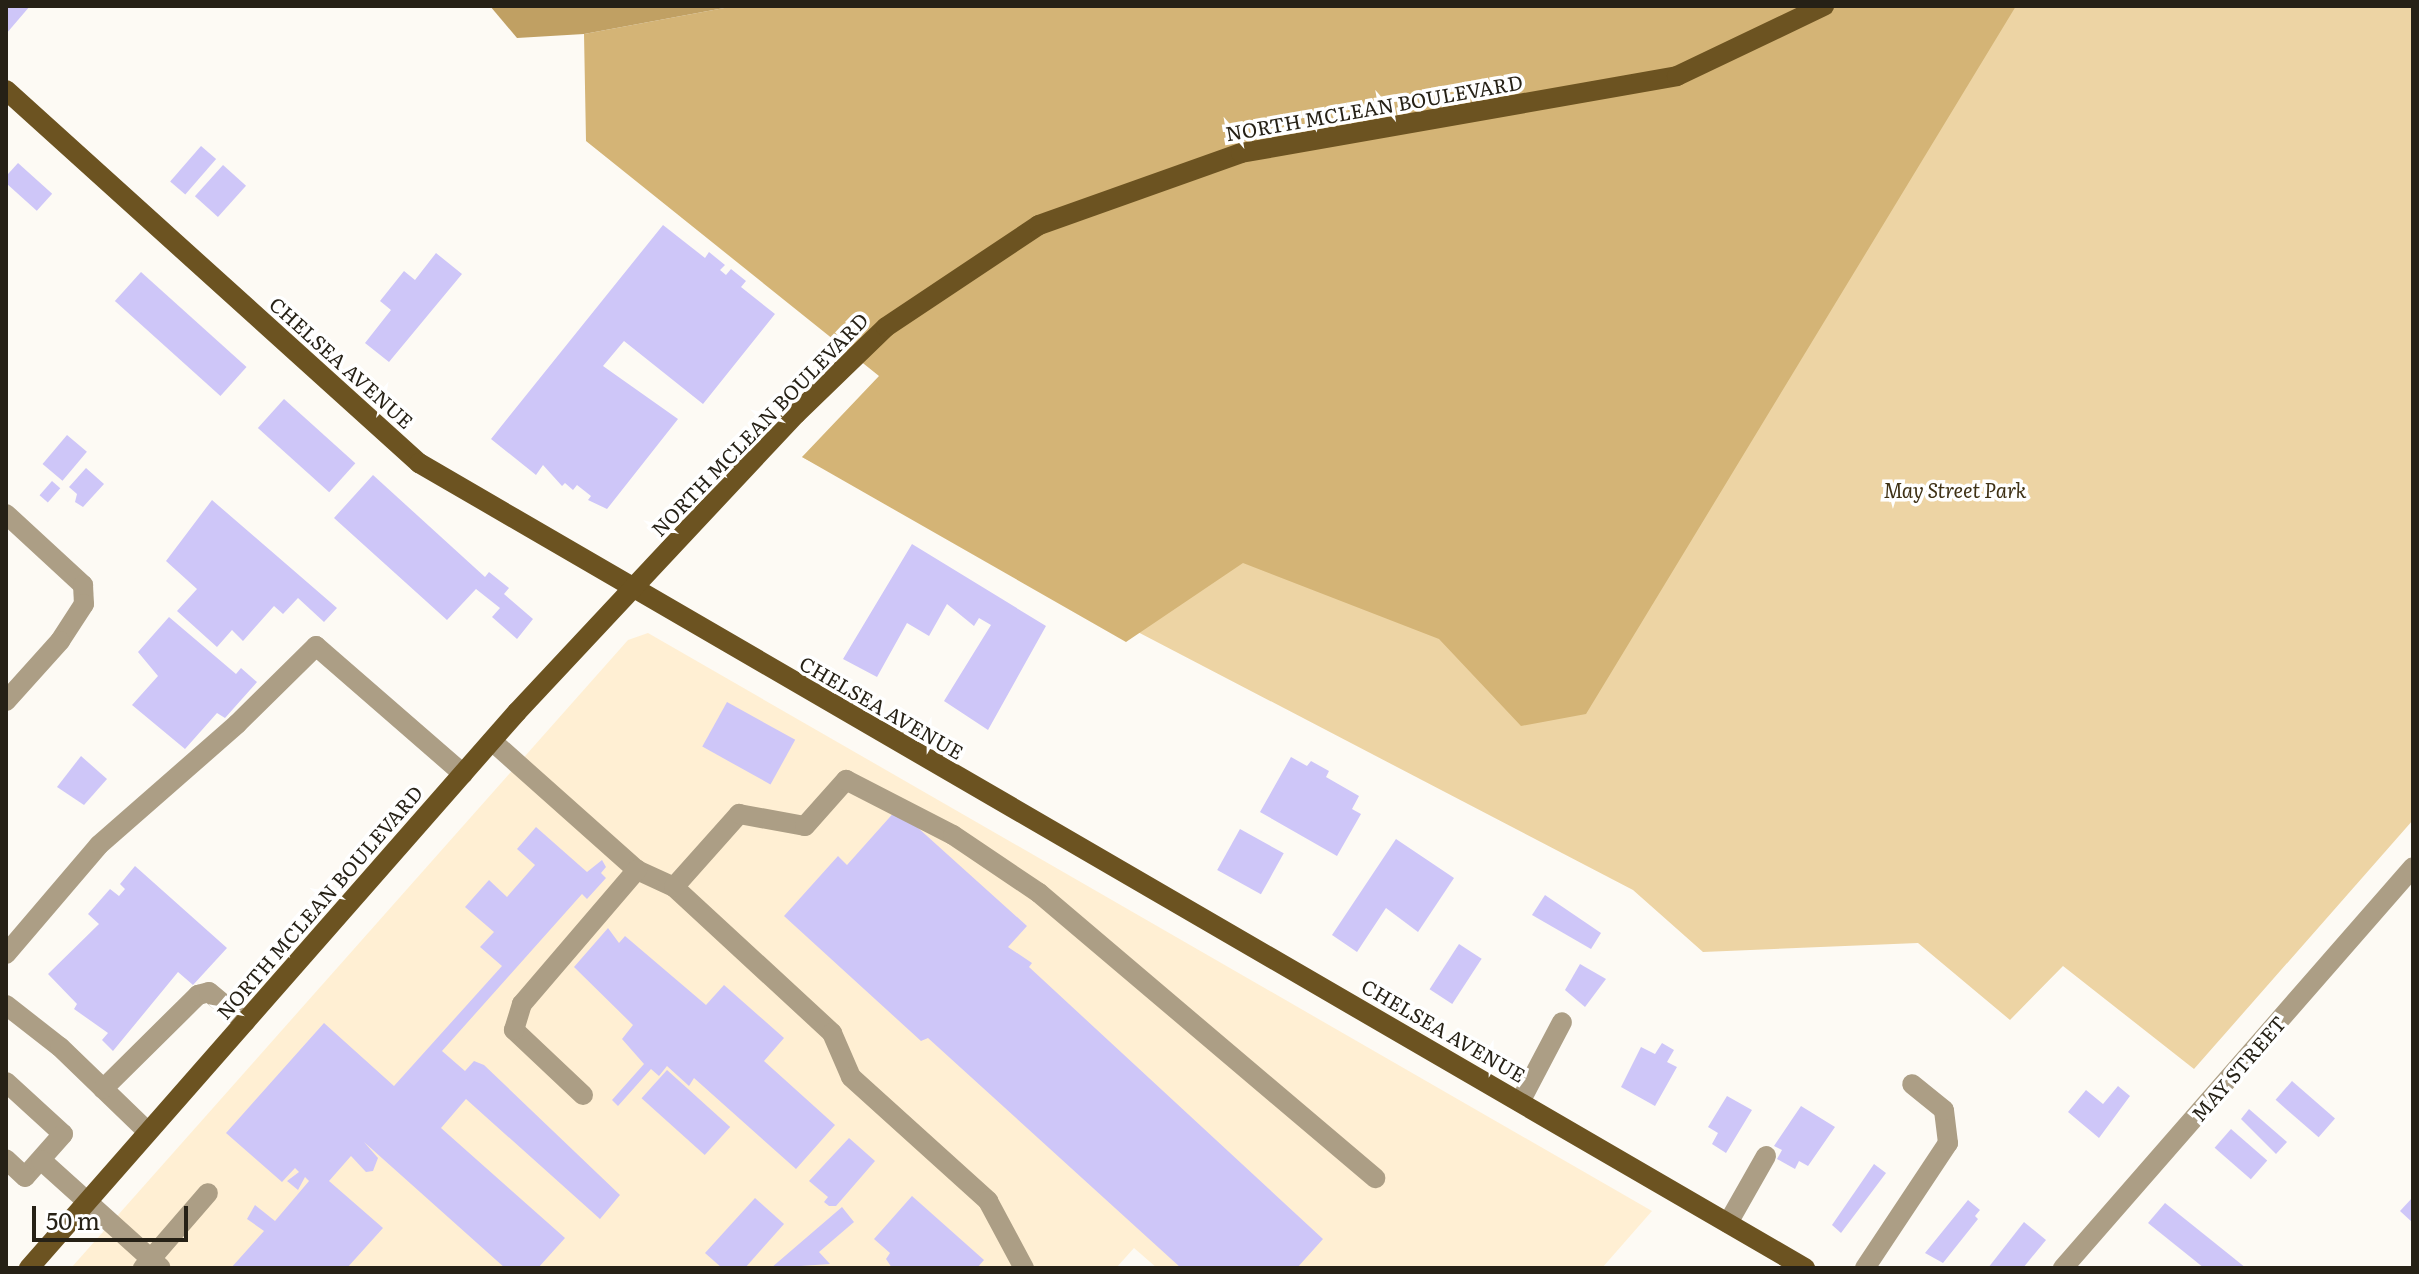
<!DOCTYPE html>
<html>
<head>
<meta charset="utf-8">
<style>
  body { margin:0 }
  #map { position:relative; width:2419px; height:1274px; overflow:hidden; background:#fdfaf4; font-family:Literata,serif }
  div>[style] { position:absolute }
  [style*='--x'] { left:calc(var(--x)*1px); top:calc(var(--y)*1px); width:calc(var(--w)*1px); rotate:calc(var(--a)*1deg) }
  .built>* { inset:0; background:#ffefd3 }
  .green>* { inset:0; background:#edd4a4 }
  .forest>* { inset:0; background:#d4b476 }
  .water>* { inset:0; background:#c0a063 }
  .building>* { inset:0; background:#cec6f8; transform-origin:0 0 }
  .minor>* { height:20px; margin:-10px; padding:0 10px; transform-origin:10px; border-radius:10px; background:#ac9e85 }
  .major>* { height:20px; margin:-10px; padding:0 10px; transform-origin:10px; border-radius:10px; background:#6c5321 }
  span { translate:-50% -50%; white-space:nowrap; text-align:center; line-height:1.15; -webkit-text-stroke:7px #fff; paint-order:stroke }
  .street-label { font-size:20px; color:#262116 }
  .park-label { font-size:20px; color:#3f3115; font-style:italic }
  .frame { position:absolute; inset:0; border:8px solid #262116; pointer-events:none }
  .scale { position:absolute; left:32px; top:1206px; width:156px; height:36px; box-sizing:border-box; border:4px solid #262116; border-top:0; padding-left:10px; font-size:24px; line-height:28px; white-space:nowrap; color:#262116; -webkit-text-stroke:6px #fff; paint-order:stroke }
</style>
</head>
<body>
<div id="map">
  <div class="built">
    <i style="clip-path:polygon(648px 633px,1652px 1211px,1602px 1268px,1157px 1268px,1134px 1248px,1116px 1268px,71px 1268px,628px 640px)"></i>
  </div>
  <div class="green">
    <i style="clip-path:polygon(1885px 6px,2413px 6px,2413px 820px,2194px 1069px,2063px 966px,2010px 1020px,1918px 943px,1703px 952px,1633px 890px,802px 457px)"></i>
  </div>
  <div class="forest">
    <i style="clip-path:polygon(735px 6px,2016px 6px,1586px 714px,1521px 726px,1439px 639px,1243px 563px,1126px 642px,802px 457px,879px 376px,586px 141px,584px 34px)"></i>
  </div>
  <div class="water">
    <i style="clip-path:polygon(490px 6px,735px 6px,584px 34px,517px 38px)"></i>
  </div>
  <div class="building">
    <i style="clip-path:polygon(6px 6px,30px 6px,6px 34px)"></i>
    <i style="left:201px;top:146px;width:20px;height:47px;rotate:41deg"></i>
    <i style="left:18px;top:163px;width:46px;height:23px;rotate:42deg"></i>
    <i style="left:223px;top:165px;width:31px;height:42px;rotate:42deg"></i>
    <i style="clip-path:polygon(663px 225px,705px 258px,709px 252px,725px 265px,720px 270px,726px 275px,731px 269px,746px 281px,741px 287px,775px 314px,703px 404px,624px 341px,603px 366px,678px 419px,607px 509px,588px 500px,591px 496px,577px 485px,573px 490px,565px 483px,562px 486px,543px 465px,536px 475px,491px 439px)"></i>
    <i style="clip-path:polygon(436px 253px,462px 274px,389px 362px,365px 343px,391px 310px,380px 301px,404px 271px,415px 280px)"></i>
    <i style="left:141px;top:272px;width:142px;height:39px;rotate:42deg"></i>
    <i style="left:284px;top:399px;width:96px;height:39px;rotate:42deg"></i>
    <i style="left:67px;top:435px;width:26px;height:38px;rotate:40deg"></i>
    <i style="clip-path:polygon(86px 468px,104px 484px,83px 507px,75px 502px,77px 494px,69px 487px)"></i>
    <i style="clip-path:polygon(373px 475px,485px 577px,489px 572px,509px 588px,504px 594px,533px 619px,517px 639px,492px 617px,500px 608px,476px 589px,447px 620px,334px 518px)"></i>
    <i style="left:52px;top:481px;width:11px;height:19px;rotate:41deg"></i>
    <i style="clip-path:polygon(212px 500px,337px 608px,324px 622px,298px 598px,283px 614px,274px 606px,243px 641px,232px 630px,217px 647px,177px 611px,197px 589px,166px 561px)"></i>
    <i style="clip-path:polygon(912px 544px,1046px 626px,988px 730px,944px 701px,991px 625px,979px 618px,974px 626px,947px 604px,929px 636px,907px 623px,877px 677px,843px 659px)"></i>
    <i style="clip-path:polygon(169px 617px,236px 674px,241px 668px,257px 682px,225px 718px,217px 713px,185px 749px,132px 705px,158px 676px,138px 652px)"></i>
    <i style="left:727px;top:702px;width:78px;height:51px;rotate:29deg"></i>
    <i style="clip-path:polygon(81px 756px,107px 779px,84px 805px,57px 787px)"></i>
    <i style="clip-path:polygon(1291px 757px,1307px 766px,1311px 761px,1329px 771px,1326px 777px,1359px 796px,1352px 809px,1361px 814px,1337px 856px,1260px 812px)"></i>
    <i style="clip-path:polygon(897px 809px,1027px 926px,1008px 947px,1032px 963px,1029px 967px,1323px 1239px,1297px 1268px,1181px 1268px,928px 1038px,921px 1041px,784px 916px,838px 856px,847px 865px)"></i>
    <i style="clip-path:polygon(536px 827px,587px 872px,602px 860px,606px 867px,601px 873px,606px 878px,587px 899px,582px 894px,442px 1051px,465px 1071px,474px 1061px,484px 1065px,620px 1195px,600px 1219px,466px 1099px,441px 1128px,565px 1238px,538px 1268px,505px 1268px,364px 1142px,378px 1158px,373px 1171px,366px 1172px,351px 1156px,329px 1181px,383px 1228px,347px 1268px,231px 1268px,264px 1231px,247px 1219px,255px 1205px,275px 1221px,309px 1181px,305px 1177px,298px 1190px,287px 1181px,299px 1172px,295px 1168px,282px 1182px,226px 1133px,324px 1023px,394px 1086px,502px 966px,480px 947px,494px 932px,465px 907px,489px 880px,507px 897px,535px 865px,517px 849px)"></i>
    <i style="left:1240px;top:829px;width:50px;height:47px;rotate:29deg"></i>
    <i style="clip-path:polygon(1396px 839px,1454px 878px,1418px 932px,1386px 908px,1357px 952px,1332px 935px)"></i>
    <i style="clip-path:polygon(135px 866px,227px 948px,193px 985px,178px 972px,113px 1051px,102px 1040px,108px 1033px,74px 1009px,77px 1004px,48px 974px,99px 924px,88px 914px,110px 889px,119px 896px,125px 889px,120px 884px)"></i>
    <i style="clip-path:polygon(1545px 895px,1601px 933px,1591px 949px,1532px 915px)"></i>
    <i style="clip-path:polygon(608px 928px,619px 943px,625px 936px,706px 1005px,724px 985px,784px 1038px,764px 1061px,835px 1125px,796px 1169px,694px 1078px,689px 1086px,667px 1066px,659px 1076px,651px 1069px,618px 1106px,612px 1100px,644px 1064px,622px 1039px,633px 1025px,574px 967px)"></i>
    <i style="left:1459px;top:944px;width:27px;height:54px;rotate:33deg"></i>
    <i style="clip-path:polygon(1580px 964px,1606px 979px,1585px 1007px,1565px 990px)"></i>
    <i style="clip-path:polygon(1662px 1043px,1674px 1050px,1667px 1062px,1677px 1067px,1655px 1106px,1621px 1087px,1641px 1047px,1655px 1054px)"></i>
    <i style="left:667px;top:1070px;width:85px;height:38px;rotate:42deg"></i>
    <i style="left:2292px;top:1081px;width:57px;height:25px;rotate:41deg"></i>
    <i style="clip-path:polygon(2118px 1086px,2130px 1096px,2099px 1138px,2068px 1112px,2086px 1090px,2103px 1104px)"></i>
    <i style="clip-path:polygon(1727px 1096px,1752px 1110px,1726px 1153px,1712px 1144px,1718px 1133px,1708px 1127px)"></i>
    <i style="clip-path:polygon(1801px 1106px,1835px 1127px,1808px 1166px,1799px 1161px,1795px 1169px,1777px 1159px,1782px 1150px,1774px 1146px)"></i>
    <i style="clip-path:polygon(2249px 1109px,2287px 1142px,2276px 1154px,2241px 1119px)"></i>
    <i style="left:2231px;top:1129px;width:48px;height:25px;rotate:41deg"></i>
    <i style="clip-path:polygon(849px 1138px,875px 1161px,836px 1206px,829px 1206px,824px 1202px,828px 1197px,809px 1181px)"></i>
    <i style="clip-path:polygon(1874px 1164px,1886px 1173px,1841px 1233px,1832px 1225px)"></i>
    <i style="clip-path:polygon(912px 1196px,984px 1260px,977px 1268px,892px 1268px,886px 1259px,890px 1253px,874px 1239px)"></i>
    <i style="clip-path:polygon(2413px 1197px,2413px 1223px,2400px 1211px)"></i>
    <i style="clip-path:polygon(755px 1198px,784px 1224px,745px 1268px,722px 1268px,705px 1253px)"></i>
    <i style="clip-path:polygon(1968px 1200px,1980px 1210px,1975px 1216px,1978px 1219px,1943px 1263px,1925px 1253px)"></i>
    <i style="clip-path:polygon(2165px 1203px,2246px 1268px,2204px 1268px,2148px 1223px)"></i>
    <i style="clip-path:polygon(842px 1207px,854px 1222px,819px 1252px,830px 1264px,771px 1268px)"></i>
    <i style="clip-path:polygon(2024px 1222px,2046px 1240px,2023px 1268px,1988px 1268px)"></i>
  </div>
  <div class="minor">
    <i style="--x:6;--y:514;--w:105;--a:42.7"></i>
    <i style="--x:83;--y:585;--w:19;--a:87"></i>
    <i style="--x:84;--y:604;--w:44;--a:123"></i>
    <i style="--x:60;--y:641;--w:81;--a:132"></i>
    <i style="--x:492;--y:741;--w:194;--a:41.7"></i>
    <i style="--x:637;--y:870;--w:41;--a:24.7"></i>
    <i style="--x:674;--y:887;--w:215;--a:42.7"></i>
    <i style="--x:832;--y:1033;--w:48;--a:66.6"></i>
    <i style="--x:851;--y:1077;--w:185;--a:42.1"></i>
    <i style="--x:988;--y:1201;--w:76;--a:61.8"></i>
    <i style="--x:674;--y:887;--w:98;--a:-48.3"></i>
    <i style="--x:739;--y:814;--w:67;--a:10.3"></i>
    <i style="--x:805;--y:826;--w:62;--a:-48.3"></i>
    <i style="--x:846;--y:780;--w:120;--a:27.2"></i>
    <i style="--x:953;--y:835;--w:104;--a:34"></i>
    <i style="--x:1039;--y:893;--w:441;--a:40.3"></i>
    <i style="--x:6;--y:954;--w:143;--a:-49.5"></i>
    <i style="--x:99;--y:845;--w:184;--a:-41.2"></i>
    <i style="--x:237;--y:724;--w:111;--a:-44.6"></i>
    <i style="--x:316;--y:646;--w:195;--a:41"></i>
    <i style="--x:6;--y:1005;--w:68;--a:37.9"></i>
    <i style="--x:60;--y:1047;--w:122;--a:44"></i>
    <i style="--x:6;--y:1082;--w:77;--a:42.4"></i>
    <i style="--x:63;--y:1134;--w:57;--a:131.5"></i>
    <i style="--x:25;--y:1177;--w:26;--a:-137"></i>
    <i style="--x:103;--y:1089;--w:134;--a:-44.7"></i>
    <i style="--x:198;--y:995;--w:11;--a:-15"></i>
    <i style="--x:209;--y:992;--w:47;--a:39.8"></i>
    <i style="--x:583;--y:1095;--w:95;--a:-136.7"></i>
    <i style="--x:514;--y:1030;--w:27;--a:-73"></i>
    <i style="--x:522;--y:1004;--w:177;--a:-49.4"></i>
    <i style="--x:1520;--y:1102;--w:90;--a:-62.3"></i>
    <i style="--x:41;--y:1160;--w:161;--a:42"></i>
    <i style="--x:1728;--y:1223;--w:77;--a:-60.4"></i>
    <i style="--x:143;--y:1268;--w:99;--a:-49.1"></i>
    <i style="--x:1865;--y:1268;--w:150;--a:-56.4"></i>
    <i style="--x:1948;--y:1143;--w:33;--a:-97"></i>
    <i style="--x:1944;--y:1110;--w:41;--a:-140.9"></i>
    <i style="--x:2063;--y:1268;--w:532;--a:-48.88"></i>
  </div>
  <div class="major">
    <i style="--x:6;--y:90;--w:557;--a:42.09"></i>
    <i style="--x:419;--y:463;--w:1603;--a:30.15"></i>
    <i style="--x:29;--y:1268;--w:740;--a:-48.73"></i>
    <i style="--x:517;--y:712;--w:408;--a:-46.9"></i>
    <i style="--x:796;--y:414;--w:125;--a:-44"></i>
    <i style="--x:886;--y:327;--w:184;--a:-33.7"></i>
    <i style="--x:1039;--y:225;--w:214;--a:-19.6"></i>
    <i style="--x:1241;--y:153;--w:443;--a:-10"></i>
    <i style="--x:1677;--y:76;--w:163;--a:-25.5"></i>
  </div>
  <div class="street-label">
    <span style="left:1374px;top:107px;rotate:-10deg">NORTH MCLEAN BOULEVARD</span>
    <span style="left:342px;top:362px;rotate:42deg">CHELSEA AVENUE</span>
    <span style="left:759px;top:424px;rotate:-46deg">NORTH MCLEAN BOULEVARD</span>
    <span style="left:882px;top:707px;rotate:30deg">CHELSEA AVENUE</span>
    <span style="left:319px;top:902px;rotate:-49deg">NORTH MCLEAN BOULEVARD</span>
    <span style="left:1444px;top:1030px;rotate:30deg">CHELSEA AVENUE</span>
    <span style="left:2238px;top:1068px;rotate:-49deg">MAY STREET</span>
  </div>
  <div class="park-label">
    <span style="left:1955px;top:489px">May Street Park</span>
  </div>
  <div class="frame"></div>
  <div class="scale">50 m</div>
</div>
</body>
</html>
